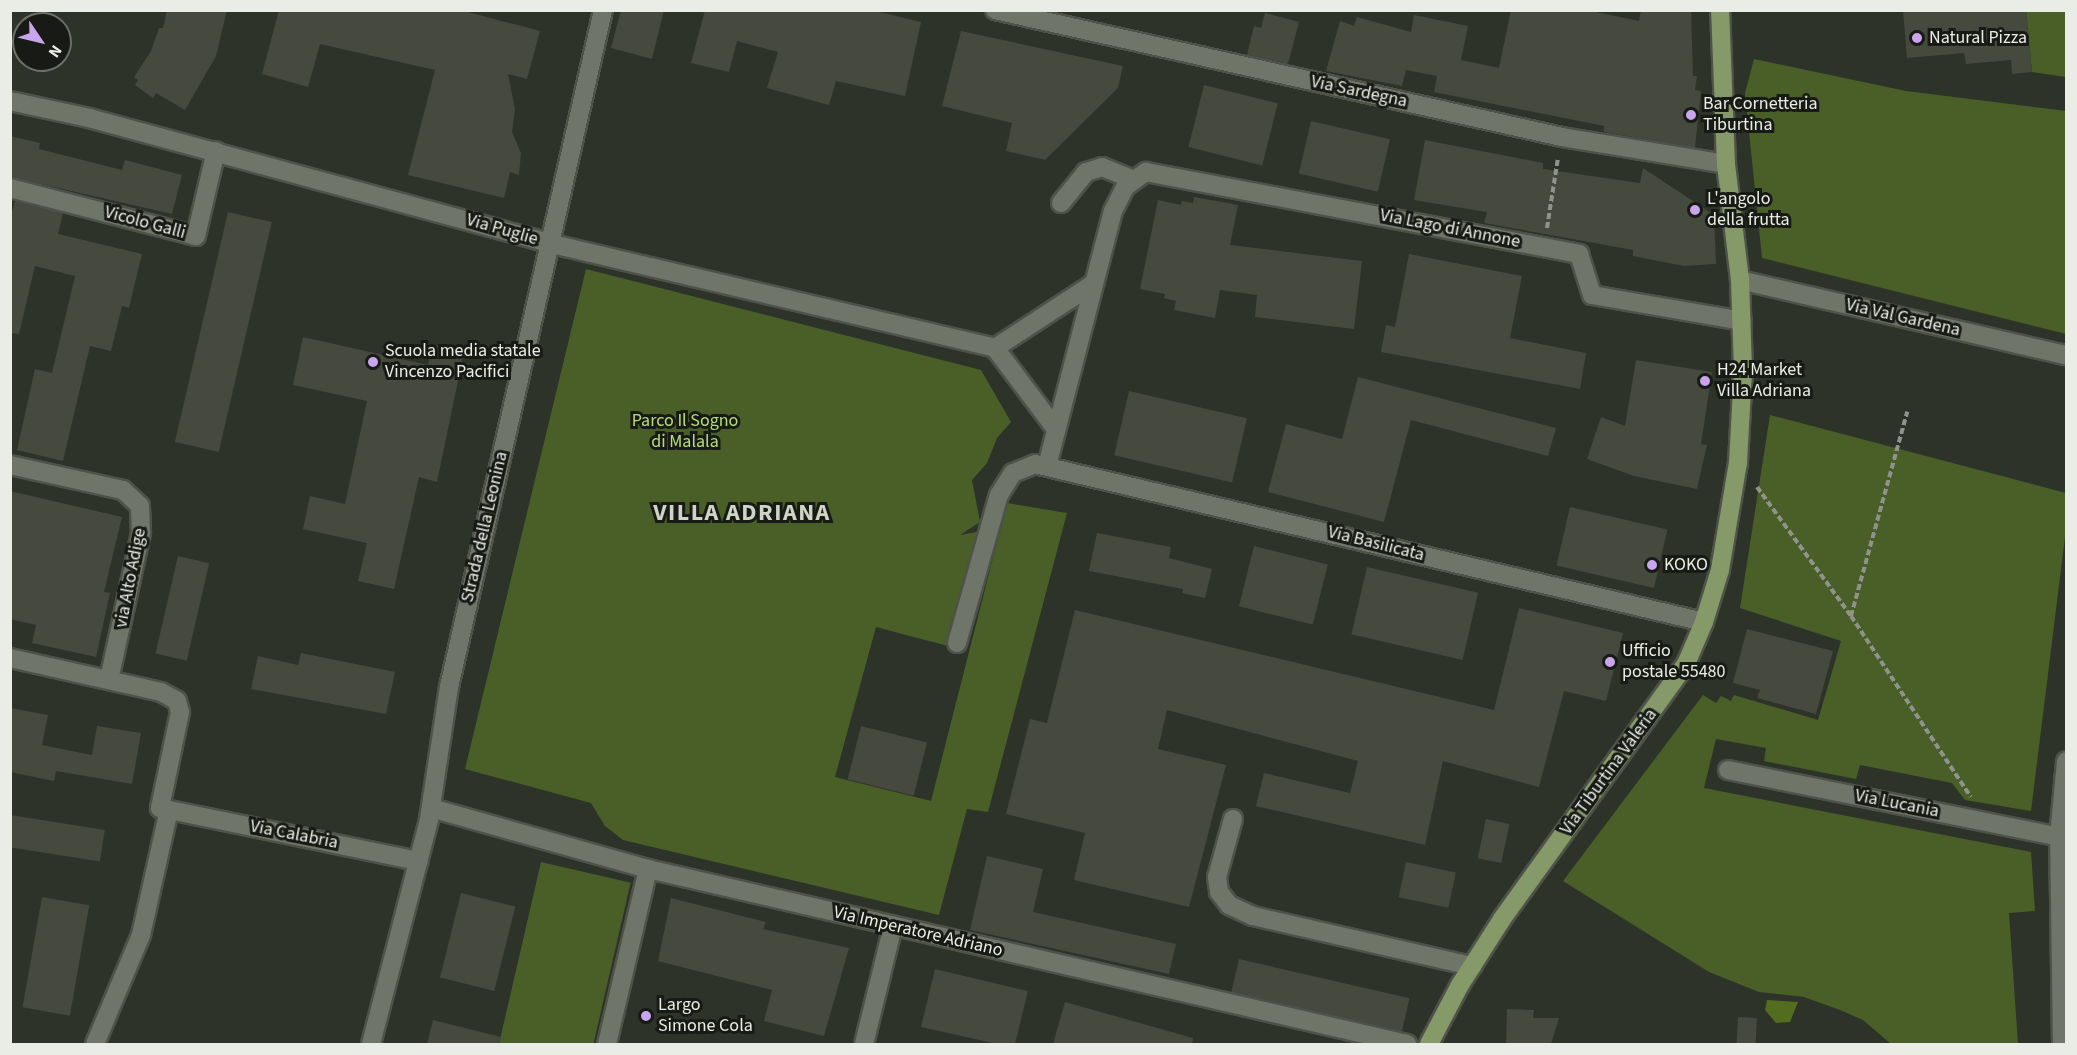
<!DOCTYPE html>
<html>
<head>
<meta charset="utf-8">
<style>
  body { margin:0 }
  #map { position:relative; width:2077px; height:1055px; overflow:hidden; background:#2e3329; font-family:"Source Sans 3",sans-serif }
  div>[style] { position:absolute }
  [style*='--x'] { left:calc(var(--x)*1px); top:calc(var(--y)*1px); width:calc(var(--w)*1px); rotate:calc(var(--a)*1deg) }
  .green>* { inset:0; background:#4a5e28; transform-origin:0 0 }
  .water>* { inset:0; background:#526d1f }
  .building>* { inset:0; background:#45493e; transform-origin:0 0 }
  .path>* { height:4px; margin-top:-2px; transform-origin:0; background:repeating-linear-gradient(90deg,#8f938b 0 6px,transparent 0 9px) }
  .roads { filter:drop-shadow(2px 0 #4e5248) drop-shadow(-2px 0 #4e5248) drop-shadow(0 2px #4e5248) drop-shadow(0 -2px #4e5248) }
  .minor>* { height:18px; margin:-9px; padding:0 9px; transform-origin:9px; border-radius:9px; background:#707569 }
  .major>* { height:18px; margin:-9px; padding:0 9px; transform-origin:9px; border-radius:9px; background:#869a69 }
  .dots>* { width:16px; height:16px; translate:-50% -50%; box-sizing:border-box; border:3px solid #181a15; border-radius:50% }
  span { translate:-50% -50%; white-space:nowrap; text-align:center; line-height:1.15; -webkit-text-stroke:6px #181a15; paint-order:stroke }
  .poi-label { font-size:18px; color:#eaede6 }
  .left { translate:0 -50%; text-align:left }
  .street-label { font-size:18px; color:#eaede6 }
  .park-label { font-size:18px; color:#b7df77 }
  .district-label { font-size:24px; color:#ced4c6; font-weight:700; letter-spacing:1.5px }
  .frame { position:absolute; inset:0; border:12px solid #eaede6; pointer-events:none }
  .north { position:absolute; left:12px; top:12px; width:60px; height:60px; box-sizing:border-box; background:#181a15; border:2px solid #6c6e69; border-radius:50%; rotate:125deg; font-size:16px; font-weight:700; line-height:24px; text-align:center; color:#eaede6 }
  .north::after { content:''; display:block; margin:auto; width:21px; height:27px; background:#c9a5ee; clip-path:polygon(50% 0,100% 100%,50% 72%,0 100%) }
</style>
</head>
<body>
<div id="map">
  <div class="green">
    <i style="clip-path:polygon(2026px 11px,2066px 11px,2066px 77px,2032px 72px)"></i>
    <i style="clip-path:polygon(1754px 59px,1906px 91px,2066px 111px,2066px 334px,1762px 258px,1745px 93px)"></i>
    <i style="clip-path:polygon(586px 269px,981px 370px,1011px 422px,997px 438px,987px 463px,972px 480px,980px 522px,960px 535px,982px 531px,948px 646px,876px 627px,835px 777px,931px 801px,1007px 503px,1067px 513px,988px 812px,967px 809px,939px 915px,623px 840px,605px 826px,591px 803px,465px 769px)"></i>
    <i style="clip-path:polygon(1770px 415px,2066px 493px,2066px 529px,2031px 811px,1965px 800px,1952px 783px,1860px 765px,1856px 779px,1764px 761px,1766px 748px,1716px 739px,1704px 788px,2031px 852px,2035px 911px,2009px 913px,2018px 1044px,1891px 1044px,1863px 1020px,1840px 1010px,1804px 997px,1759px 992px,1709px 972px,1563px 881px,1703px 695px,1716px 703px,1721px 696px,1731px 701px,1734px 695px,1818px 720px,1841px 641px,1740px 608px)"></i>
    <i style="left:541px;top:862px;width:92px;height:187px;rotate:13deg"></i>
  </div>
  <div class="water">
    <i style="clip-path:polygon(1767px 1000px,1798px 1002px,1790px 1022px,1776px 1023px,1765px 1010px)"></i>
  </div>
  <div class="building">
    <i style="clip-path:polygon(167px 10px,227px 10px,216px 56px,185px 110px,156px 93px,153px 98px,135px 85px,138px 80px,134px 77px,151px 51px,159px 28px,163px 28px)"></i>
    <i style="clip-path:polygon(279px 10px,460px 10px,540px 31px,527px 79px,508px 74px,515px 109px,512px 132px,521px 153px,519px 175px,510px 172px,504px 198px,408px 175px,435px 70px,320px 44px,308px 87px,262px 74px)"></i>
    <i style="clip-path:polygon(621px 10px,664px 10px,652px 59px,611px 48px)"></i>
    <i style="clip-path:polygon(705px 10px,871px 10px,921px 22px,905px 96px,836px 81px,829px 105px,767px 88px,778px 52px,737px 41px,729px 72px,691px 63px)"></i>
    <i style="clip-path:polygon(1511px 10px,1586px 10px,1639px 21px,1641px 10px,1691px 10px,1693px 76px,1697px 76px,1695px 90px,1701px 91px,1695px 148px,1604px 132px,1604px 126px,1434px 92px,1437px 76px,1406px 70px,1402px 86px,1326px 71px,1340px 21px,1354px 26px,1357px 17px,1411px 32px,1414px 15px,1468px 26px,1461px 60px,1499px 68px)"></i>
    <i style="clip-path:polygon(1903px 10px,2026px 10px,2032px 72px,2012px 74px,2011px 60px,1966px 64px,1964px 53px,1907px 58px)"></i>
    <i style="clip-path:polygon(1265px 13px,1299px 22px,1288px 64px,1247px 55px,1254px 26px,1261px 28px)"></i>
    <i style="clip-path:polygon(961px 31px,1123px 66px,1118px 88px,1045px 160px,1006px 151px,1012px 123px,942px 106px)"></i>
    <i style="left:1204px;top:85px;width:76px;height:64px;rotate:14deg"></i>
    <i style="left:1311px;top:121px;width:81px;height:54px;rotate:13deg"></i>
    <i style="clip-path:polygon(10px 136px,40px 143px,39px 149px,122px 170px,125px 160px,182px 175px,172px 214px,10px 177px)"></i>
    <i style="clip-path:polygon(1425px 140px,1543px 163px,1543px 169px,1640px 183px,1643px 168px,1714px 215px,1716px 264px,1684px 266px,1633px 256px,1633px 250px,1484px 223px,1487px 212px,1414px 200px)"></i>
    <i style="clip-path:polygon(1194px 197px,1238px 205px,1230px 245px,1362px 261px,1354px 329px,1255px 317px,1257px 295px,1220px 290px,1215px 318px,1174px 310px,1176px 301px,1164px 298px,1165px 294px,1140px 289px,1158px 200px,1181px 205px,1182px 201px,1193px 203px)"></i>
    <i style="clip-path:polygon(15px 201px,63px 213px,58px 234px,142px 254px,129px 308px,122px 306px,111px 351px,90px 346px,63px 461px,17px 450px,35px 369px,52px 373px,75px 276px,35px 266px,19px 334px,10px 333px,10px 219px)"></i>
    <i style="left:228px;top:212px;width:45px;height:236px;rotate:13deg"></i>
    <i style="clip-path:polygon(1409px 254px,1522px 276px,1510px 338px,1586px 353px,1580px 389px,1381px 352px,1386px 325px,1395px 327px)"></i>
    <i style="clip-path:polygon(303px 337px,428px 365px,432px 345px,464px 352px,437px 482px,419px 477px,394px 589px,358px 581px,367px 543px,303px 529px,310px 496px,345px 504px,367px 401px,293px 385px)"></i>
    <i style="clip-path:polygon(1636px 360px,1712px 372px,1701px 444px,1707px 445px,1697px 489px,1634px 476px,1587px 459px,1601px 417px,1625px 426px)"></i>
    <i style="clip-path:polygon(1358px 377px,1556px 428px,1548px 456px,1411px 420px,1384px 522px,1268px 492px,1286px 424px,1342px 439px)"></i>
    <i style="left:1129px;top:391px;width:121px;height:66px;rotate:13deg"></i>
    <i style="clip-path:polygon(10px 491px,122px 517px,104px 592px,110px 593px,96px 657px,32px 643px,36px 625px,10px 619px)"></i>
    <i style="left:1570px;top:507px;width:100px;height:60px;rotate:13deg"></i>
    <i style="clip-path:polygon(1097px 533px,1171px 547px,1169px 558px,1212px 569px,1205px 598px,1182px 593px,1183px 589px,1089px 571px)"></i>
    <i style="left:1254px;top:546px;width:76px;height:62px;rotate:14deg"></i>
    <i style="left:178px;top:556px;width:32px;height:100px;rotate:13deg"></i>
    <i style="left:1367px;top:567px;width:114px;height:69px;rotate:13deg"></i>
    <i style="clip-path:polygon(1519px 608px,1623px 633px,1606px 701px,1564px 691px,1539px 787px,1443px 761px,1425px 845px,1256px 806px,1264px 773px,1350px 793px,1358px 761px,1167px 710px,1158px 749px,1226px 765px,1189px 907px,1074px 880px,1085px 833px,1006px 814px,1030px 719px,1047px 723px,1075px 610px,1494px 710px)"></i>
    <i style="clip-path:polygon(1747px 629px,1833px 651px,1816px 714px,1757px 698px,1760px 690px,1733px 683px)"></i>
    <i style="clip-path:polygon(301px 653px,395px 672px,386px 714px,251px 689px,258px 656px,298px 665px)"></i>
    <i style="clip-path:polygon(10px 708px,48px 715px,42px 745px,92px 755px,97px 726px,141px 733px,132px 784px,56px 771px,54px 781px,10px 772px)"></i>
    <i style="left:861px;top:726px;width:68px;height:55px;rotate:14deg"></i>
    <i style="left:10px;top:815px;width:96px;height:32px;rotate:9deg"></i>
    <i style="left:1486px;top:819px;width:24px;height:40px;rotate:12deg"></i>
    <i style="clip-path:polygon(987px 856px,1043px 869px,1033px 912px,1176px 944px,1169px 974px,970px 930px)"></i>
    <i style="left:1406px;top:862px;width:51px;height:36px;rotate:12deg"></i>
    <i style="left:461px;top:893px;width:56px;height:87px;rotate:14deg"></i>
    <i style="left:42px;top:897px;width:48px;height:112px;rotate:10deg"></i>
    <i style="clip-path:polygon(671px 898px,766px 922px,763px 929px,849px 948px,824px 1036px,764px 1021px,772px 990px,658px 961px)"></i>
    <i style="left:1239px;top:959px;width:175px;height:34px;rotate:13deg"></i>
    <i style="clip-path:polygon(935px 969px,1028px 991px,1015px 1044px,997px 1044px,921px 1027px)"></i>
    <i style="clip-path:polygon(1065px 1002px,1193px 1038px,1192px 1044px,1053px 1044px)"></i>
    <i style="clip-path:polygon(1507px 1009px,1534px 1010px,1533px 1018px,1559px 1018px,1551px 1044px,1506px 1044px)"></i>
    <i style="left:1738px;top:1017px;width:19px;height:27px;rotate:3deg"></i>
    <i style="clip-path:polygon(433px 1020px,501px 1037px,500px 1044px,427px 1044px)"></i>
  </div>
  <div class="path">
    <i style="--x:1547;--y:228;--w:71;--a:-81.1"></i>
    <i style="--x:1757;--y:487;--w:160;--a:53.9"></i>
    <i style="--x:1851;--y:616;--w:217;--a:56.5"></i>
    <i style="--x:1851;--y:616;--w:212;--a:-74.6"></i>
  </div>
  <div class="roads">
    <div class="minor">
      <i style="--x:995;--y:10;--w:581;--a:12.63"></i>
      <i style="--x:1562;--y:137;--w:166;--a:9.3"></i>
      <i style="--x:10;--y:101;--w:81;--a:12.1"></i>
      <i style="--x:89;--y:118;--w:476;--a:15.2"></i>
      <i style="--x:548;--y:243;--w:459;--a:13.2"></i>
      <i style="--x:10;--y:188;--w:192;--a:14.5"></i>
      <i style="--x:196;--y:236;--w:87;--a:-76.8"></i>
      <i style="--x:1061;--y:203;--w:40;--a:-51"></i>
      <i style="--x:1086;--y:172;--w:17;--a:-17"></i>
      <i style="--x:1102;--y:167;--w:32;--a:22"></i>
      <i style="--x:1740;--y:280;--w:335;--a:13"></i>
      <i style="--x:995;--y:348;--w:117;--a:-33.1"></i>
      <i style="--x:995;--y:348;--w:100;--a:53.1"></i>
      <i style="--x:10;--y:465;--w:116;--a:12.5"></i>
      <i style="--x:123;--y:490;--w:23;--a:43"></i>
      <i style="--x:140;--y:506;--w:27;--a:88"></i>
      <i style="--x:141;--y:533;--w:150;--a:102.3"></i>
      <i style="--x:1047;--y:466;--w:263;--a:-75.5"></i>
      <i style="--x:1113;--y:211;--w:27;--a:-63"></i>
      <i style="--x:1125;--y:187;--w:26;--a:-36"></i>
      <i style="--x:1146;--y:172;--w:441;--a:10.7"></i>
      <i style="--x:1579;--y:254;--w:43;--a:72.4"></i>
      <i style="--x:1592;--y:295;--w:152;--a:9.8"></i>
      <i style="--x:957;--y:643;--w:154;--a:-74.2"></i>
      <i style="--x:999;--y:495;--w:26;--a:-58"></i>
      <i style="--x:1013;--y:473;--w:24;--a:-22"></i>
      <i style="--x:1035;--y:464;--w:687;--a:13.29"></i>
      <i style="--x:10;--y:658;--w:155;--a:12.7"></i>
      <i style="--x:161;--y:692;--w:18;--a:29"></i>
      <i style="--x:177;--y:701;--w:11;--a:75"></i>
      <i style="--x:180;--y:712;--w:98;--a:101.8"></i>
      <i style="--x:160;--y:808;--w:264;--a:11.6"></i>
      <i style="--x:1728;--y:770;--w:345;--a:11.4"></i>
      <i style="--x:431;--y:808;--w:225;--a:15.7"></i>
      <i style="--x:648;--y:869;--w:779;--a:12.98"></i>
      <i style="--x:1233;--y:819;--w:60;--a:105.4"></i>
      <i style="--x:1217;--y:877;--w:15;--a:82"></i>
      <i style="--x:1219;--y:892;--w:16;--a:52"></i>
      <i style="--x:1229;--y:905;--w:26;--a:25"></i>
      <i style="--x:1253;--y:916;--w:225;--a:12.9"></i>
      <i style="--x:95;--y:1044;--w:118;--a:-67.1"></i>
      <i style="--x:141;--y:935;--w:128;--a:-77.4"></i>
      <i style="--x:371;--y:1044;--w:232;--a:-75.5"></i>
      <i style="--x:429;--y:819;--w:134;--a:-81.4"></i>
      <i style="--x:449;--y:687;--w:694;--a:-77.18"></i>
      <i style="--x:607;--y:1044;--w:180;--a:-76.8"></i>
      <i style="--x:864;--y:1044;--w:122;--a:-76.2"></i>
      <i style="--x:2062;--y:1044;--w:207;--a:-90.8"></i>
      <i style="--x:2059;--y:837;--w:76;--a:-84.7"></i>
    </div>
    <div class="major">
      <i style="--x:1429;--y:1044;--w:67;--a:-62.3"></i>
      <i style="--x:1460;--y:985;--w:78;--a:-57.5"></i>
      <i style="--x:1502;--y:919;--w:314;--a:-54.2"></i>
      <i style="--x:1686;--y:664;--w:46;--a:-66.8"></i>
      <i style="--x:1704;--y:622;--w:54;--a:-72.9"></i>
      <i style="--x:1720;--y:570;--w:109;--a:-80.5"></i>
      <i style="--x:1738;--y:463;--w:93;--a:-86.9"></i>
      <i style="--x:1743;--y:370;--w:90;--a:-91.9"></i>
      <i style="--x:1740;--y:280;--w:117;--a:-96.9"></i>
      <i style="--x:1726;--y:164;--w:154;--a:-92.2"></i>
    </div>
  </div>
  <div class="dots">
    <i style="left:1917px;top:38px;background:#c9a5ee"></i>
    <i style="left:1691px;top:115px;background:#c9a5ee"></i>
    <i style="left:1695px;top:210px;background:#c9a5ee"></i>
    <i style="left:373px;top:362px;background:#c9a5ee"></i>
    <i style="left:1705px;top:381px;background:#c9a5ee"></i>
    <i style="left:1652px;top:565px;background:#c9a5ee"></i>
    <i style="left:1610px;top:662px;background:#c9a5ee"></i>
    <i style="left:646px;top:1016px;background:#c9a5ee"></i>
  </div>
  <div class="poi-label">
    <span class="left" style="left:1929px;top:38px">Natural Pizza</span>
    <span class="left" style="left:1703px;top:115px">Bar Cornetteria<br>Tiburtina</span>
    <span class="left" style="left:1707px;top:210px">L'angolo<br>della frutta</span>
    <span class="left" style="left:385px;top:362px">Scuola media statale<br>Vincenzo Pacifici</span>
    <span class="left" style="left:1717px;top:381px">H24 Market<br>Villa Adriana</span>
    <span class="left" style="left:1664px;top:565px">KOKO</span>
    <span class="left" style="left:1622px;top:662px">Ufficio<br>postale 55480</span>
    <span class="left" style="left:658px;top:1016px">Largo<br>Simone Cola</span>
  </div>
  <div class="street-label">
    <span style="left:1359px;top:92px;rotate:12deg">Via Sardegna</span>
    <span style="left:145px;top:223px;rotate:15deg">Vicolo Galli</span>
    <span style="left:1450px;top:229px;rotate:11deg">Via Lago di Annone</span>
    <span style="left:502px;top:230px;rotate:16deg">Via Puglie</span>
    <span style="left:1903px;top:318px;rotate:13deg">Via Val Gardena</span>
    <span style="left:485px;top:527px;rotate:-77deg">Strada della Leonina</span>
    <span style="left:1376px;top:544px;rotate:14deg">Via Basilicata</span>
    <span style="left:131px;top:578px;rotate:-79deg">via Alto Adige</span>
    <span style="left:1609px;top:772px;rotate:-54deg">Via Tiburtina Valeria</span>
    <span style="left:1897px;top:804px;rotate:11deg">Via Lucania</span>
    <span style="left:294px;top:835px;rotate:11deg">Via Calabria</span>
    <span style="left:918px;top:932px;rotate:13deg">Via Imperatore Adriano</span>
  </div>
  <div class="park-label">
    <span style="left:685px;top:432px">Parco Il Sogno<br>di Malala</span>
  </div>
  <div class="district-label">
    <span style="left:742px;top:513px">VILLA ADRIANA</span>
  </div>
  <div class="frame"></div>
  <div class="north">N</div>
</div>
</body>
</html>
